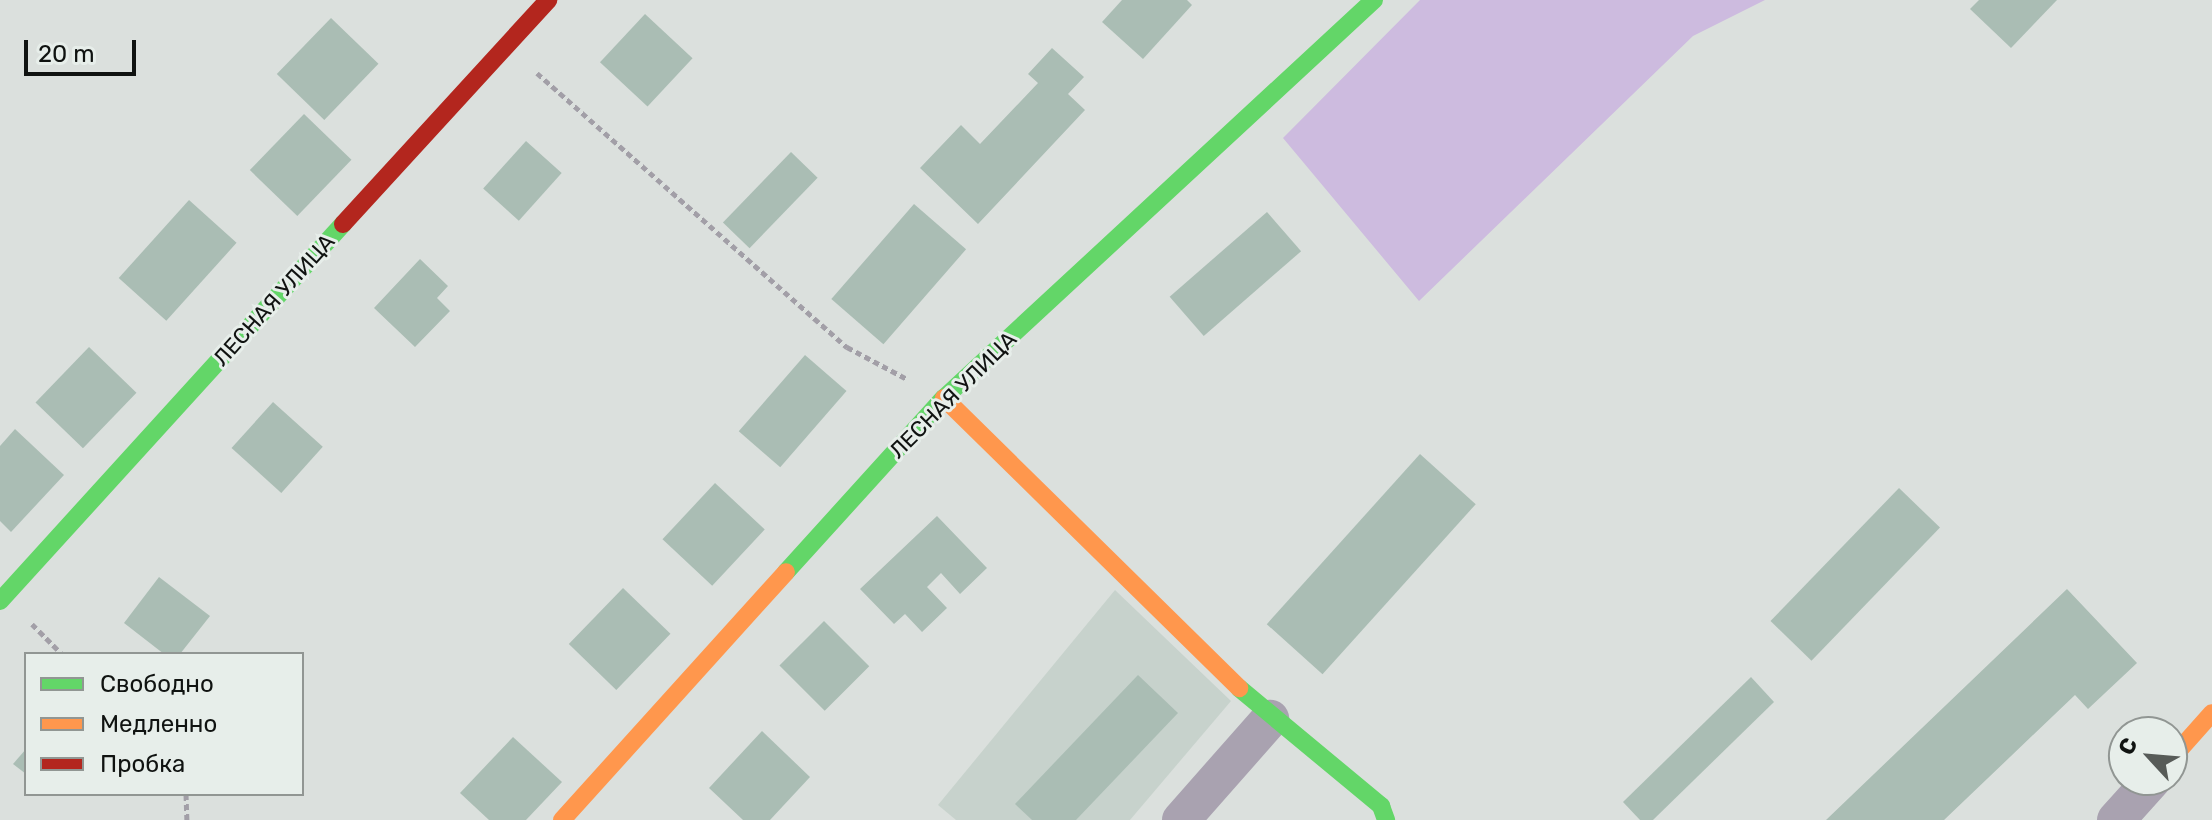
<!DOCTYPE html>
<html>
<head>
<meta charset="utf-8">
<style>
  body { margin:0 }
  #map { position:relative; width:2212px; height:820px; overflow:hidden; background:#dbe0dd; font-family:Rubik,sans-serif }
  div>[style] { position:absolute }
  [style*='--x'] { left:calc(var(--x)*1px); top:calc(var(--y)*1px); width:calc(var(--w)*1px); rotate:calc(var(--a)*1deg) }
  .built>* { inset:0; background:#c7d2cc }
  .forest>* { inset:0; background:#cdbbdf }
  .building>* { inset:0; background:#aabdb4; transform-origin:0 0 }
  .path>* { height:5px; margin-top:-2.5px; transform-origin:0; background:repeating-linear-gradient(90deg,#a29fa7 0 6px,transparent 0 10px) }
  .street>* { height:38px; margin:-19px; padding:0 19px; transform-origin:19px; border-radius:19px; background:#a9a2b0 }
  .fast>* { height:18px; margin:-9px; padding:0 9px; transform-origin:9px; border-radius:9px; background:#63d668 }
  .slow>* { height:18px; margin:-9px; padding:0 9px; transform-origin:9px; border-radius:9px; background:#ff974d }
  .jam>* { height:18px; margin:-9px; padding:0 9px; transform-origin:9px; border-radius:9px; background:#b3261e }
  span { translate:-50% -50%; white-space:nowrap; text-align:center; line-height:1.15; -webkit-text-stroke:6px #e7eeea; paint-order:stroke }
  .street-label { font-size:22px; color:#101311 }
  .legend { position:absolute; left:24px; top:652px; width:280px; height:144px; box-sizing:border-box; background:#e7eeea; border:2px solid #919693; margin:0; padding:10px 14px; list-style:none; font-size:24px; color:#101311 }
  .legend li { display:flex; align-items:center; gap:16px; height:40px }
  .legend b { width:40px; border:2px solid #919693 }
  .north { position:absolute; left:2108px; top:716px; width:80px; height:80px; box-sizing:border-box; background:#e7eeea; border:2px solid #919693; border-radius:50%; rotate:296deg; font-size:22px; font-weight:700; line-height:32px; text-align:center; color:#101311 }
  .north::after { content:''; display:block; margin:auto; width:28px; height:36px; background:#575b58; clip-path:polygon(50% 0,100% 100%,50% 72%,0 100%) }
  .scale { position:absolute; left:24px; top:40px; width:112px; height:36px; box-sizing:border-box; border:4px solid #101311; border-top:0; padding-left:10px; font-size:24px; line-height:28px; white-space:nowrap; color:#101311; -webkit-text-stroke:6px #e7eeea; paint-order:stroke }
</style>
</head>
<body>
<div id="map">
  <div class="built">
    <i style="clip-path:polygon(1115px 590px,1231px 701px,1130px 820px,956px 820px,938px 805px)"></i>
  </div>
  <div class="forest">
    <i style="clip-path:polygon(1420px 0,1765px 0,1693px 36px,1419px 301px,1283px 138px)"></i>
  </div>
  <div class="building">
    <i style="clip-path:polygon(1122px 0,1187px 0,1192px 5px,1143px 59px,1102px 22px)"></i>
    <i style="clip-path:polygon(1979px 0,2057px 0,2011px 48px,1970px 9px)"></i>
    <i style="left:645px;top:14px;width:65px;height:66px;rotate:43deg"></i>
    <i style="left:331px;top:18px;width:66px;height:78px;rotate:44deg"></i>
    <i style="clip-path:polygon(1052px 48px,1084px 77px,1068px 94px,1085px 110px,978px 224px,920px 168px,961px 125px,980px 144px,1038px 83px,1028px 74px)"></i>
    <i style="left:304px;top:114px;width:66px;height:78px;rotate:44deg"></i>
    <i style="left:526px;top:141px;width:48px;height:64px;rotate:42deg"></i>
    <i style="left:791px;top:152px;width:37px;height:98px;rotate:44deg"></i>
    <i style="left:189px;top:200px;width:64px;height:105px;rotate:42deg"></i>
    <i style="left:914px;top:204px;width:69px;height:126px;rotate:41deg"></i>
    <i style="left:1267px;top:212px;width:52px;height:129px;rotate:49deg"></i>
    <i style="clip-path:polygon(420px 259px,448px 286px,437px 298px,450px 311px,415px 347px,374px 308px)"></i>
    <i style="left:89px;top:347px;width:66px;height:77px;rotate:44deg"></i>
    <i style="left:805px;top:355px;width:55px;height:101px;rotate:41deg"></i>
    <i style="left:273px;top:402px;width:67px;height:62px;rotate:42deg"></i>
    <i style="clip-path:polygon(15px 429px,64px 475px,11px 532px,0 521px,0 446px)"></i>
    <i style="left:1420px;top:454px;width:75px;height:229px;rotate:42deg"></i>
    <i style="left:715px;top:483px;width:68px;height:77px;rotate:43deg"></i>
    <i style="left:1899px;top:488px;width:57px;height:185px;rotate:44deg"></i>
    <i style="clip-path:polygon(937px 516px,987px 568px,960px 594px,941px 573px,927px 587px,947px 608px,922px 632px,905px 614px,894px 624px,860px 589px)"></i>
    <i style="clip-path:polygon(159px 577px,210px 616px,180px 654px,164px 654px,124px 623px)"></i>
    <i style="left:623px;top:588px;width:66px;height:78px;rotate:44deg"></i>
    <i style="clip-path:polygon(2067px 589px,2137px 663px,2088px 709px,2075px 695px,1944px 820px,1826px 820px)"></i>
    <i style="left:824px;top:621px;width:64px;height:63px;rotate:45deg"></i>
    <i style="clip-path:polygon(1138px 675px,1178px 713px,1076px 820px,1032px 820px,1015px 804px)"></i>
    <i style="clip-path:polygon(1751px 677px,1774px 702px,1653px 820px,1640px 820px,1623px 802px)"></i>
    <i style="clip-path:polygon(762px 731px,810px 777px,770px 820px,743px 820px,709px 788px)"></i>
    <i style="clip-path:polygon(513px 737px,562px 782px,526px 820px,489px 820px,460px 793px)"></i>
    <i style="clip-path:polygon(26px 749px,26px 774px,13px 764px)"></i>
  </div>
  <div class="path">
    <i style="--x:537;--y:73;--w:414;--a:41.5"></i>
    <i style="--x:847;--y:347;--w:68;--a:28.1"></i>
    <i style="--x:32;--y:624;--w:42;--a:45"></i>
    <i style="--x:186;--y:794;--w:26;--a:88"></i>
  </div>
  <div class="street">
    <i style="--x:1181;--y:820;--w:135;--a:-48.6"></i>
    <i style="--x:2116;--y:820;--w:54;--a:-48"></i>
  </div>
  <div class="fast">
    <i style="--x:786;--y:572;--w:235;--a:-47.8"></i>
    <i style="--x:944;--y:398;--w:586;--a:-42.79"></i>
    <i style="--x:0;--y:601;--w:510;--a:-47.7"></i>
    <i style="--x:1239;--y:688;--w:185;--a:39.7"></i>
    <i style="--x:1381;--y:806;--w:15;--a:70"></i>
  </div>
  <div class="slow">
    <i style="--x:944;--y:398;--w:414;--a:44.5"></i>
    <i style="--x:2172;--y:758;--w:60;--a:-48.4"></i>
    <i style="--x:562;--y:820;--w:334;--a:-47.9"></i>
  </div>
  <div class="jam">
    <i style="--x:343;--y:224;--w:304;--a:-47.5"></i>
  </div>
  <div class="street-label">
    <span style="left:274px;top:300px;rotate:-48deg">ЛЕСНАЯ УЛИЦА</span>
    <span style="left:953px;top:395px;rotate:-45deg">ЛЕСНАЯ УЛИЦА</span>
  </div>
  <ul class="legend">
  <li><b style="height:10px;background:#63d668"></b>Свободно</li>
  <li><b style="height:10px;background:#ff974d"></b>Медленно</li>
  <li><b style="height:10px;background:#b3261e"></b>Пробка</li>
  </ul>
  <div class="north">С</div>
  <div class="scale">20 m</div>
</div>
</body>
</html>
